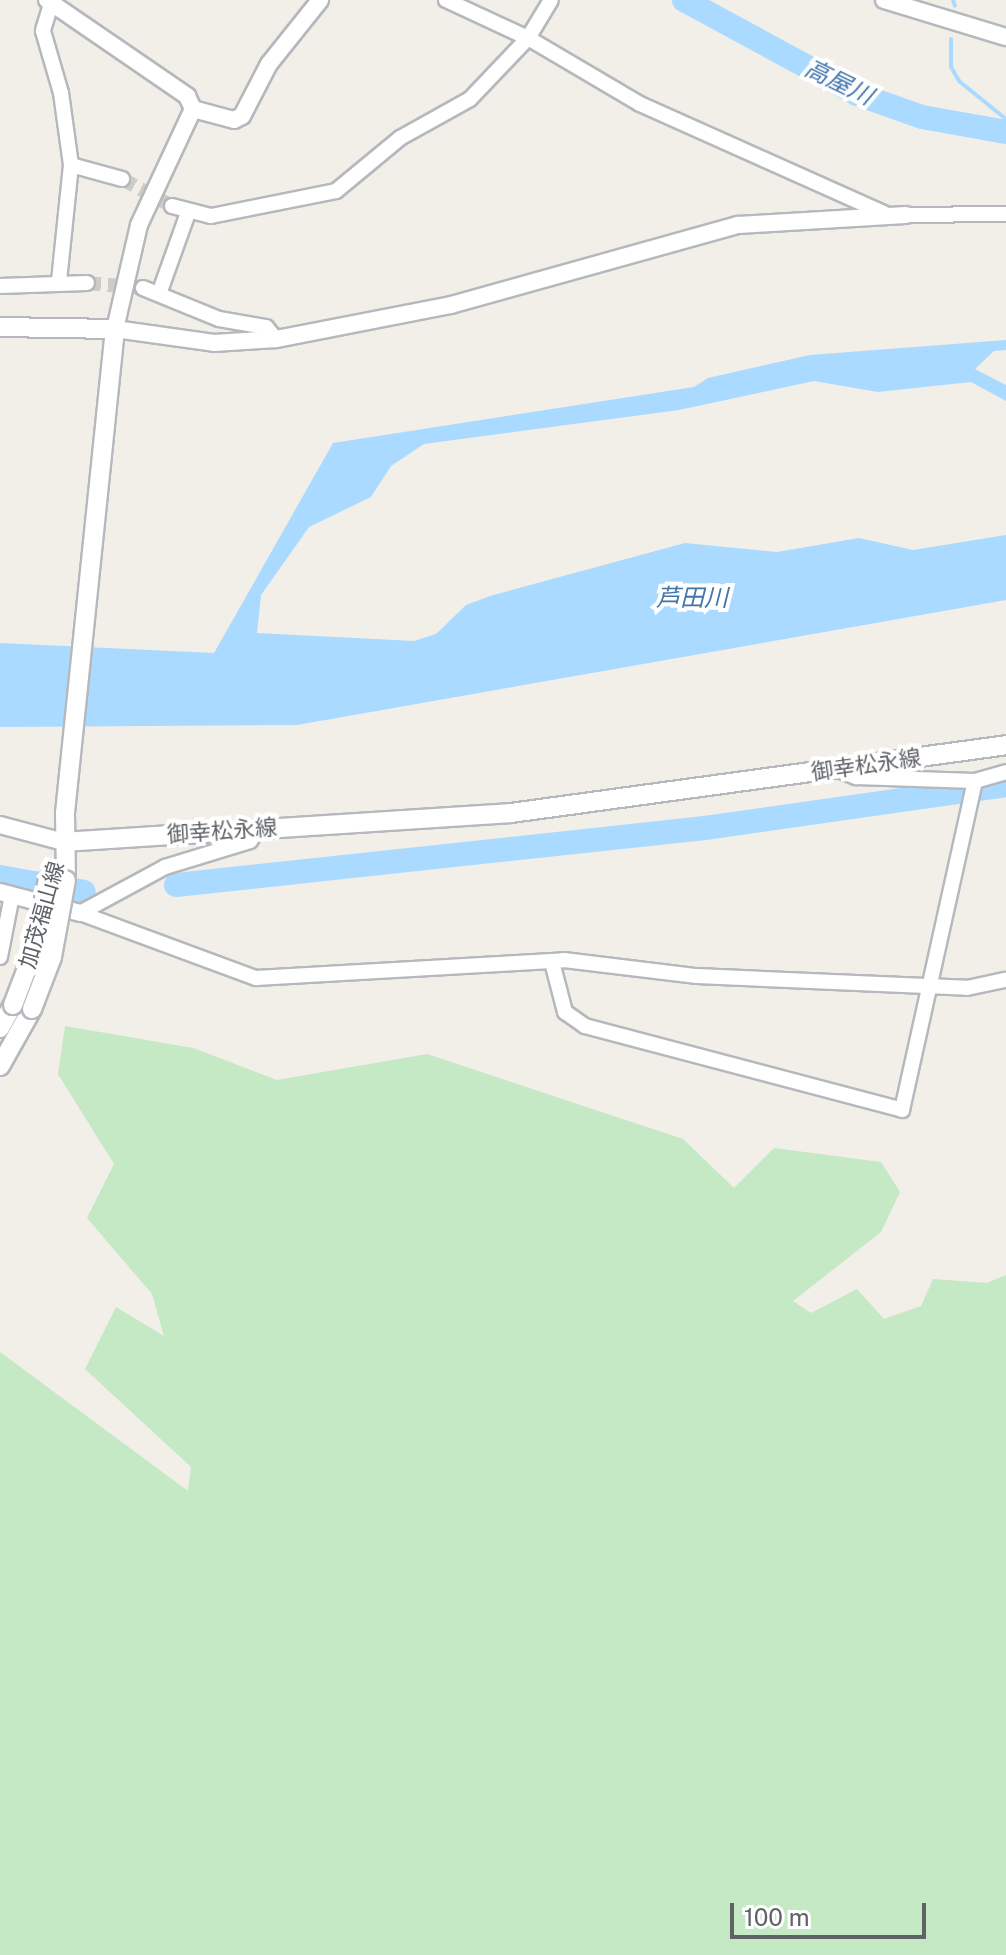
<!DOCTYPE html>
<html>
<head>
<meta charset="utf-8">
<style>
  body { margin:0 }
  #map { position:relative; width:1006px; height:1955px; overflow:hidden; background:#f1efe8; font-family:"Public Sans","Noto Sans JP",sans-serif }
  div>[style] { position:absolute }
  [style*='--x'] { left:calc(var(--x)*1px); top:calc(var(--y)*1px); width:calc(var(--w)*1px); rotate:calc(var(--a)*1deg) }
  .green>* { inset:0; background:#c5e8c5 }
  .water>* { inset:0; background:#aadaff }
  .stream>* { height:4px; margin:-2px; padding:0 2px; transform-origin:2px; border-radius:2px; background:#aadaff }
  .river>* { height:24px; margin:-12px; padding:0 12px; transform-origin:12px; border-radius:12px; background:#aadaff }
  .minor-tunnel>* { height:14px; margin-top:-7px; transform-origin:0; background:repeating-linear-gradient(90deg,#ccccc8 0 14px,transparent 0 21px) }
  .roads { filter:drop-shadow(2px 0 #b5b8bc) drop-shadow(-2px 0 #b5b8bc) drop-shadow(0 2px #b5b8bc) drop-shadow(0 -2px #b5b8bc) }
  .minor>* { height:14px; margin:-7px; padding:0 7px; transform-origin:7px; border-radius:7px; background:#fff }
  .tertiary>* { height:16px; margin:-8px; padding:0 8px; transform-origin:8px; border-radius:8px; background:#fff }
  .secondary>* { height:18px; margin:-9px; padding:0 9px; transform-origin:9px; border-radius:9px; background:#fff }
  .bridges { filter:drop-shadow(2px 0 #b6babf) drop-shadow(-2px 0 #b6babf) drop-shadow(0 2px #b6babf) drop-shadow(0 -2px #b6babf) }
  .secondary-bridge>* { height:18px; margin:-9px; padding:0 9px; transform-origin:9px; border-radius:9px; background:#fff }
  span { translate:-50% -50%; white-space:nowrap; text-align:center; line-height:1.15; -webkit-text-stroke:8px #fff; paint-order:stroke }
  .street-label { font-size:22px; color:#5f6368 }
  .water-label { font-size:24px; color:#4174aa; font-style:italic }
  .scale { position:absolute; left:730px; top:1903px; width:196px; height:36px; box-sizing:border-box; border:4px solid #5f6368; border-top:0; padding-left:10px; font-size:24px; line-height:28px; white-space:nowrap; color:#5f6368; -webkit-text-stroke:6px #fff; paint-order:stroke }
</style>
</head>
<body>
<div id="map">
  <div class="green">
    <i style="clip-path:polygon(65px 1026px,193px 1048px,277px 1080px,427px 1054px,683px 1139px,734px 1188px,774px 1148px,881px 1162px,900px 1192px,881px 1232px,793px 1301px,811px 1313px,857px 1289px,884px 1319px,921px 1306px,933px 1279px,987px 1283px,1006px 1275px,1006px 1955px,0 1955px,0 1352px,188px 1491px,191px 1467px,85px 1369px,116px 1307px,164px 1336px,152px 1294px,87px 1218px,114px 1164px,58px 1074px)"></i>
  </div>
  <div class="water">
    <i style="clip-path:polygon(1006px 340px,1006px 350px,994px 351px,975px 369px,1006px 385px,1006px 401px,971px 382px,878px 392px,814px 381px,679px 410px,424px 444px,391px 466px,371px 497px,309px 527px,261px 595px,257px 633px,414px 641px,436px 634px,466px 605px,490px 596px,685px 543px,777px 552px,859px 538px,913px 550px,1006px 535px,1006px 600px,297px 725px,0 727px,0 643px,214px 653px,333px 443px,694px 387px,708px 378px,810px 355px)"></i>
  </div>
  <div class="stream">
    <i style="--x:953;--y:0;--w:6;--a:72"></i>
    <i style="--x:951;--y:39;--w:28;--a:90"></i>
    <i style="--x:951;--y:67;--w:16;--a:60"></i>
    <i style="--x:959;--y:81;--w:60;--a:39"></i>
  </div>
  <div class="river">
    <i style="--x:684;--y:0;--w:197;--a:28.5"></i>
    <i style="--x:857;--y:94;--w:69;--a:19.5"></i>
    <i style="--x:922;--y:117;--w:85;--a:10.1"></i>
    <i style="--x:0;--y:877;--w:85;--a:10.1"></i>
    <i style="--x:176;--y:885;--w:532;--a:-6.15"></i>
    <i style="--x:705;--y:828;--w:304;--a:-8.1"></i>
  </div>
  <div class="minor-tunnel">
    <i style="--x:122;--y:179;--w:57;--a:28.4"></i>
    <i style="--x:87;--y:283;--w:56;--a:5.1"></i>
  </div>
  <div class="roads">
    <div class="minor">
      <i style="--x:446;--y:0;--w:90;--a:24.9"></i>
      <i style="--x:528;--y:38;--w:130;--a:30.5"></i>
      <i style="--x:640;--y:104;--w:267;--a:24.1"></i>
      <i style="--x:51;--y:4;--w:28;--a:107"></i>
      <i style="--x:43;--y:31;--w:65;--a:73.8"></i>
      <i style="--x:61;--y:93;--w:73;--a:82.1"></i>
      <i style="--x:71;--y:165;--w:118;--a:95.9"></i>
      <i style="--x:71;--y:165;--w:53;--a:15.4"></i>
      <i style="--x:172;--y:206;--w:40;--a:14.4"></i>
      <i style="--x:211;--y:216;--w:127;--a:-11.3"></i>
      <i style="--x:336;--y:191;--w:83;--a:-39.6"></i>
      <i style="--x:400;--y:138;--w:80;--a:-29.1"></i>
      <i style="--x:470;--y:99;--w:84;--a:-46.4"></i>
      <i style="--x:528;--y:38;--w:44;--a:-58.8"></i>
      <i style="--x:906;--y:215;--w:100;--a:-0.6"></i>
      <i style="--x:0;--y:286;--w:87;--a:-2"></i>
      <i style="--x:143;--y:288;--w:82;--a:22.2"></i>
      <i style="--x:219;--y:319;--w:48;--a:9.7"></i>
      <i style="--x:266;--y:327;--w:16;--a:50"></i>
      <i style="--x:160;--y:291;--w:83;--a:-70.3"></i>
      <i style="--x:836;--y:769;--w:22;--a:22"></i>
      <i style="--x:856;--y:777;--w:119;--a:1.9"></i>
      <i style="--x:975;--y:781;--w:32;--a:-16"></i>
      <i style="--x:80;--y:913;--w:188;--a:20.3"></i>
      <i style="--x:256;--y:978;--w:309;--a:-3.3"></i>
      <i style="--x:564;--y:960;--w:134;--a:6.9"></i>
      <i style="--x:697;--y:976;--w:270;--a:2.5"></i>
      <i style="--x:967;--y:988;--w:40;--a:-12"></i>
      <i style="--x:80;--y:913;--w:97;--a:-28.4"></i>
      <i style="--x:165;--y:867;--w:89;--a:-17"></i>
      <i style="--x:250;--y:841;--w:15;--a:-58"></i>
      <i style="--x:0;--y:957;--w:63;--a:-79"></i>
      <i style="--x:552;--y:962;--w:52;--a:75.4"></i>
      <i style="--x:565;--y:1012;--w:24;--a:35"></i>
      <i style="--x:585;--y:1026;--w:328;--a:14.8"></i>
      <i style="--x:902;--y:1110;--w:337;--a:-77.5"></i>
    </div>
    <div class="tertiary">
      <i style="--x:47;--y:0;--w:170;--a:34.4"></i>
      <i style="--x:187;--y:96;--w:14;--a:65"></i>
      <i style="--x:193;--y:109;--w:128;--a:115"></i>
      <i style="--x:139;--y:225;--w:107;--a:103"></i>
      <i style="--x:115;--y:329;--w:100;--a:8"></i>
      <i style="--x:214;--y:343;--w:62;--a:-3.7"></i>
      <i style="--x:276;--y:339;--w:178;--a:-11"></i>
      <i style="--x:451;--y:305;--w:298;--a:-15.6"></i>
      <i style="--x:738;--y:225;--w:168;--a:-3.4"></i>
      <i style="--x:884;--y:0;--w:127;--a:16.9"></i>
      <i style="--x:193;--y:109;--w:42;--a:15"></i>
      <i style="--x:234;--y:120;--w:9;--a:-27"></i>
      <i style="--x:242;--y:116;--w:59;--a:-62.6"></i>
      <i style="--x:269;--y:64;--w:82;--a:-51.4"></i>
      <i style="--x:0;--y:825;--w:66;--a:14.9"></i>
      <i style="--x:0;--y:892;--w:83;--a:14.7"></i>
    </div>
    <div class="secondary">
      <i style="--x:0;--y:327;--w:115;--a:1"></i>
      <i style="--x:115;--y:329;--w:488;--a:95.9"></i>
      <i style="--x:65;--y:814;--w:66;--a:89.1"></i>
      <i style="--x:64;--y:842;--w:448;--a:-3.7"></i>
      <i style="--x:511;--y:813;--w:500;--a:-7.8"></i>
      <i style="--x:0;--y:1028;--w:26;--a:-61"></i>
      <i style="--x:0;--y:1066;--w:65;--a:-60.7"></i>
    </div>
  </div>
  <div class="bridges">
    <div class="secondary-bridge">
      <i style="--x:13;--y:1005;--w:59;--a:-69.1"></i>
      <i style="--x:34;--y:950;--w:72;--a:-78.8"></i>
      <i style="--x:32;--y:1009;--w:56;--a:-69"></i>
      <i style="--x:52;--y:957;--w:78;--a:-79.7"></i>
    </div>
  </div>
  <div class="street-label">
    <span style="left:866px;top:765px;rotate:-8deg">御幸松永線</span>
    <span style="left:222px;top:831px;rotate:-4deg">御幸松永線</span>
    <span style="left:42px;top:915px;rotate:-74deg">加茂福山線</span>
  </div>
  <div class="water-label">
    <span style="left:839px;top:82px;rotate:26deg">高屋川</span>
    <span style="left:692px;top:598px">芦田川</span>
  </div>
  <div class="scale">100 m</div>
</div>
</body>
</html>
